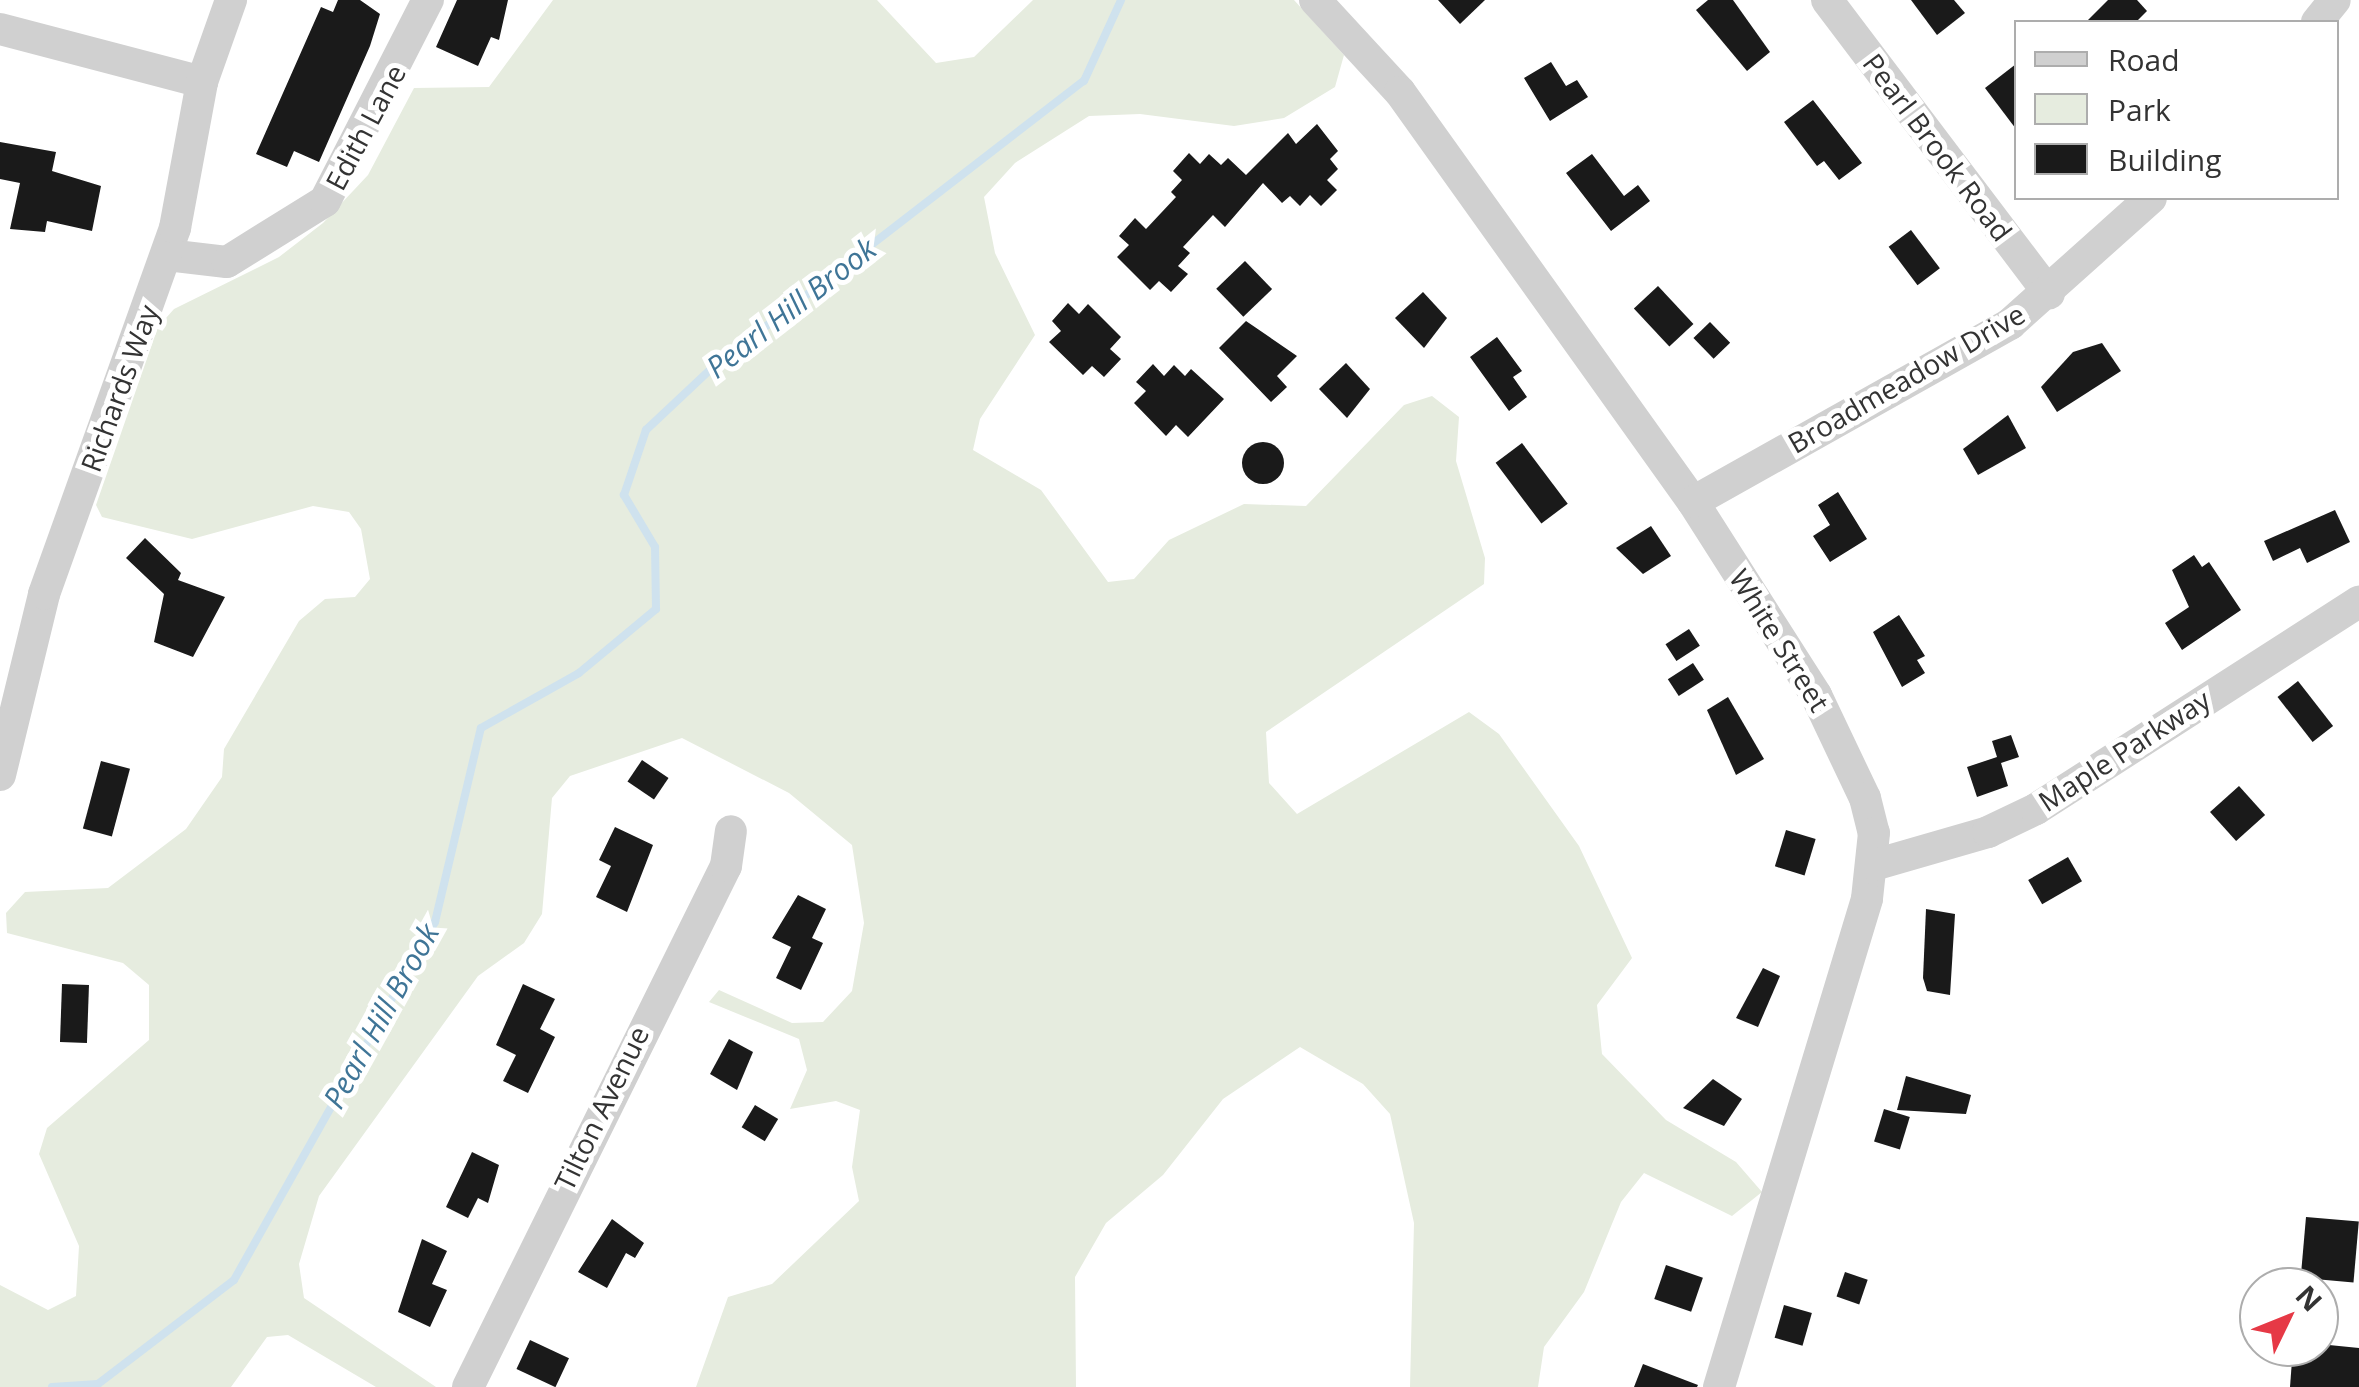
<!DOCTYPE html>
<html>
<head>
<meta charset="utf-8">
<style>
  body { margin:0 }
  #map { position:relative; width:2359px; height:1387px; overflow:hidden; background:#fff; font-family:"Open Sans",sans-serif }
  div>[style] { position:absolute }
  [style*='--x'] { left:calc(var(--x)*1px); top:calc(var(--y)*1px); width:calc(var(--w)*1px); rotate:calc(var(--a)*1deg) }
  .green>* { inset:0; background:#e6ecdf }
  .stream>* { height:8px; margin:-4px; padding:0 4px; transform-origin:4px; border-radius:4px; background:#cfe2ee }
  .building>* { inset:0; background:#1a1a1a; transform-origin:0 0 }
  .round { border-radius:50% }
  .minor>* { height:32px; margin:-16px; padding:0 16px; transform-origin:16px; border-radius:16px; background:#d0d0d0 }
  span { translate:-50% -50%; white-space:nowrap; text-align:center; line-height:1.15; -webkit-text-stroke:10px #fff; paint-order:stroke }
  .street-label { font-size:28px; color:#333 }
  .water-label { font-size:30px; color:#3f7597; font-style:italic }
  .legend { position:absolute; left:2014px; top:20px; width:325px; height:180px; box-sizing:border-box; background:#fff; border:2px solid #adadad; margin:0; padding:12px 18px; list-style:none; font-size:30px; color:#333 }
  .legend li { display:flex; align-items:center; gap:20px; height:50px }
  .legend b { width:50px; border:2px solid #adadad }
  .north { position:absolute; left:2239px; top:1267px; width:100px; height:100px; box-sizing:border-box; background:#fff; border:2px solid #adadad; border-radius:50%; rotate:47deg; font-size:28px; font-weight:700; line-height:40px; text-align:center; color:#333 }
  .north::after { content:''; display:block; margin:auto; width:35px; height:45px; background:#e63946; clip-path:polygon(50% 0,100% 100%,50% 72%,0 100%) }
</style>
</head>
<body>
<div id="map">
  <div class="green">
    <i style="clip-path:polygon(553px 0,877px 0,936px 63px,974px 57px,1033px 0,1294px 0,1344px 55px,1335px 87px,1284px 118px,1234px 126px,1140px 114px,1089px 116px,1015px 163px,984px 197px,995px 253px,1035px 335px,980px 419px,973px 450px,1041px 490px,1108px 582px,1134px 579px,1169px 540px,1244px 504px,1306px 506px,1404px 405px,1432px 396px,1459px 417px,1456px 461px,1485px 558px,1484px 584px,1266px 732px,1269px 783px,1297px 814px,1469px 712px,1499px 734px,1579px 846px,1632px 958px,1597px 1005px,1602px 1054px,1666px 1120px,1736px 1162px,1762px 1192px,1732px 1216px,1644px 1173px,1621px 1202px,1584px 1292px,1544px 1347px,1538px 1387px,1410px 1387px,1414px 1223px,1390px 1114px,1363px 1084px,1300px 1047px,1223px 1099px,1163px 1175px,1106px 1223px,1075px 1277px,1076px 1387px,696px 1387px,728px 1297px,772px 1284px,859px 1201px,852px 1167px,860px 1110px,836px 1101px,790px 1109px,807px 1070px,799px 1039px,709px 1002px,719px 990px,792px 1023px,823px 1022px,852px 991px,864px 923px,852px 845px,789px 793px,682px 738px,570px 776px,552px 798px,542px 914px,524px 943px,478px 976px,319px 1196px,299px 1264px,304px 1298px,436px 1387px,376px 1387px,288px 1335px,267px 1337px,231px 1387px,0 1387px,0 1285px,48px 1310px,76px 1296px,79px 1246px,39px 1154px,47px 1128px,149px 1040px,149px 985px,123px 963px,7px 933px,6px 913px,25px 892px,108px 888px,186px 829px,222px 777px,224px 749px,299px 621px,325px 599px,355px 597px,370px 579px,361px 529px,349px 512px,313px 506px,192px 539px,102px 517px,96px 505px,158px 327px,174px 309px,279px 257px,323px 223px,368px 175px,414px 88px,489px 87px)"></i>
  </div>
  <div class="stream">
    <i style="--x:52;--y:1387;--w:46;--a:-3.7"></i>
    <i style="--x:98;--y:1384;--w:171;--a:-37.4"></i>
    <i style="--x:234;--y:1280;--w:411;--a:-60.7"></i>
    <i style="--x:435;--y:922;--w:199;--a:-76.7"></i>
    <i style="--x:481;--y:728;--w:112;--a:-29.3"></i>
    <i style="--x:579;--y:673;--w:100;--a:-39.7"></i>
    <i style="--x:656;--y:609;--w:62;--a:-90.9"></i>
    <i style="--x:655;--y:547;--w:61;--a:-120.8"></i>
    <i style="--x:624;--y:495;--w:69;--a:-71.3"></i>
    <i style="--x:646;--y:430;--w:91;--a:-43.2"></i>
    <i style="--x:712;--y:368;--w:470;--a:-37.7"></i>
    <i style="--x:1084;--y:81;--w:89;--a:-65.4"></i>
  </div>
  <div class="building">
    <i style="clip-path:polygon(338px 0,360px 0,380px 14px,370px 46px,319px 162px,294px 151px,287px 167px,256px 154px,321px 7px,333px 12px)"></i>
    <i style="clip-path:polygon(457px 0,508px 0,499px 40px,491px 37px,478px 66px,436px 47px)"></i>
    <i style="clip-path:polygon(1438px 0,1485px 0,1460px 24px)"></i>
    <i style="clip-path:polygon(1708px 0,1733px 0,1770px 52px,1747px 71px,1696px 10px)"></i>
    <i style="clip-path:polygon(1911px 0,1954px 0,1965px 13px,1937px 35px)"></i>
    <i style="clip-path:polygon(2108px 0,2137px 0,2147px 11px,2136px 22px,2086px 22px)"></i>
    <i style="clip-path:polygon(1551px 62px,1566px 86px,1577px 80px,1588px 97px,1550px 121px,1524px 78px)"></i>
    <i style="clip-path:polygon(2016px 64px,2016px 129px,1985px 88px)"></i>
    <i style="clip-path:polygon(1813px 100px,1862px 163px,1839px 180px,1824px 161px,1817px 166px,1784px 122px)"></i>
    <i style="clip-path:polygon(1317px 124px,1338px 151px,1330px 159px,1338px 169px,1327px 180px,1337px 190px,1321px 206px,1310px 195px,1300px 206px,1290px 196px,1282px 203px,1263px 183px,1225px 227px,1213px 215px,1183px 247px,1190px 253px,1178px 266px,1188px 274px,1171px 292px,1159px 281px,1150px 290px,1117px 257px,1129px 245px,1119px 236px,1135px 218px,1146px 229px,1176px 197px,1171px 192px,1182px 180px,1173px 171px,1189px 153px,1200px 164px,1209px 154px,1221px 165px,1228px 158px,1246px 175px,1288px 133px,1296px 144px)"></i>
    <i style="clip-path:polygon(0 142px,56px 152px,52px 171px,101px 186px,92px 231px,47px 221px,45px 232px,10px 229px,20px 183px,0 179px)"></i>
    <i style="clip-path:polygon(1592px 154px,1624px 196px,1638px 185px,1650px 201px,1611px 231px,1566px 173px)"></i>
    <i style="left:1911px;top:230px;width:48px;height:28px;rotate:53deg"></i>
    <i style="left:1245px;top:261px;width:39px;height:40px;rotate:46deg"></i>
    <i style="left:1658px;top:286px;width:52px;height:33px;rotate:47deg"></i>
    <i style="clip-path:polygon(1423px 292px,1447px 318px,1424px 348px,1395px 318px)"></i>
    <i style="clip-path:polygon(1068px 303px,1079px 314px,1088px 304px,1121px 337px,1110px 349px,1121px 359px,1104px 377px,1092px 366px,1083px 375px,1049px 342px,1061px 331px,1052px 321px)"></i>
    <i style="clip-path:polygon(1246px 321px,1297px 356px,1277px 376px,1287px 387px,1271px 402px,1219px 348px)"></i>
    <i style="left:1710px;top:322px;width:29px;height:23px;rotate:46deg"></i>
    <i style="clip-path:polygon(1497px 337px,1522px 371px,1513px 377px,1527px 397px,1509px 411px,1470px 357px)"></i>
    <i style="clip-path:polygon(2102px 343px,2121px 371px,2057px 412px,2041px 387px,2073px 352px)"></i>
    <i style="clip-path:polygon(1346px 363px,1370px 389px,1347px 418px,1319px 389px)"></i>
    <i style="clip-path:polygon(1153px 364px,1164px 376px,1174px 365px,1185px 376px,1191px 369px,1224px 399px,1188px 437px,1176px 425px,1166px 436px,1134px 403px,1146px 391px,1136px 382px)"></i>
    <i style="clip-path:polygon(2008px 415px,2026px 448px,1978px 475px,1963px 449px)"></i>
    <i class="round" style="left:1242px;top:442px;width:42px;height:42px"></i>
    <i style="left:1522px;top:443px;width:76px;height:33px;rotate:53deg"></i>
    <i style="clip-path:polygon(1838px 492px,1867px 539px,1830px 562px,1813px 536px,1830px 525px,1818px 505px)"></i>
    <i style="clip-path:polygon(2335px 510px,2350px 542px,2307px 563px,2300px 548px,2273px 561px,2264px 541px)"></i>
    <i style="clip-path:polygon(1651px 526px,1671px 556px,1643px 574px,1616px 548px)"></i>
    <i style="clip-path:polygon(145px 538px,181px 573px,178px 580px,225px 597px,193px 657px,154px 642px,164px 594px,126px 558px)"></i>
    <i style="clip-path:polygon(2194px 555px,2202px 567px,2209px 562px,2241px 610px,2182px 650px,2165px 623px,2189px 607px,2172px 570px)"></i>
    <i style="clip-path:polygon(1899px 615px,1925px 656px,1917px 660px,1925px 673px,1902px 687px,1873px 632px)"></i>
    <i style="left:1689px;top:629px;width:20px;height:28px;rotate:57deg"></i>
    <i style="left:1693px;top:663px;width:20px;height:30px;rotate:57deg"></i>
    <i style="left:2298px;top:681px;width:57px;height:26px;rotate:52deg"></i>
    <i style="clip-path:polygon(1728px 697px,1764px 759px,1736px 775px,1707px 710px)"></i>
    <i style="clip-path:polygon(2011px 735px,2019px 757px,2001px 763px,2008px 786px,1977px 797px,1967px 767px,1997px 757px,1992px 741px)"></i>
    <i style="left:642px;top:760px;width:32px;height:26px;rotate:34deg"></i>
    <i style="left:101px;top:761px;width:30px;height:70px;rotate:15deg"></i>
    <i style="left:2239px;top:786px;width:39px;height:39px;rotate:48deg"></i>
    <i style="clip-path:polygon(615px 827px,653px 845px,627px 912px,596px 897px,611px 866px,599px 860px)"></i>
    <i style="left:1786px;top:830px;width:31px;height:38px;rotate:17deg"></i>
    <i style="left:2068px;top:857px;width:28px;height:46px;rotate:60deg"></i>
    <i style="clip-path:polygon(798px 895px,826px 909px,812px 938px,823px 943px,801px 990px,776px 978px,791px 947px,772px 938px)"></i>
    <i style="clip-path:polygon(1926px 909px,1955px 914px,1950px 995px,1927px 991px,1923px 978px)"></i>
    <i style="clip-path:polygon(1763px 968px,1780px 976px,1758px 1027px,1736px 1018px)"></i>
    <i style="left:62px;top:984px;width:27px;height:58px;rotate:2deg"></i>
    <i style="clip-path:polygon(523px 984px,555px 999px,540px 1029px,555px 1037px,528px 1093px,503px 1081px,516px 1055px,496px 1045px)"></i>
    <i style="clip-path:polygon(729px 1039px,753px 1052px,737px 1090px,710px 1074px)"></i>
    <i style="clip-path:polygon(1906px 1076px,1971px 1095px,1966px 1114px,1897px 1110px)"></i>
    <i style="clip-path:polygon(1713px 1079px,1742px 1099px,1724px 1126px,1683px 1108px)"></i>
    <i style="left:755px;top:1105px;width:27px;height:26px;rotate:31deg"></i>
    <i style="left:1884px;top:1109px;width:27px;height:34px;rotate:17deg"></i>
    <i style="clip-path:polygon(472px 1152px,499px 1165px,488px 1203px,478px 1198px,468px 1218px,446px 1207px)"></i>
    <i style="left:2306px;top:1217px;width:53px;height:61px;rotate:5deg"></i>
    <i style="clip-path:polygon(612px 1219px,644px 1243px,635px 1258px,626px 1253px,607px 1288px,578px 1272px)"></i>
    <i style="clip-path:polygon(422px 1239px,447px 1251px,432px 1284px,447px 1290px,430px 1327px,398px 1312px)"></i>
    <i style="left:1666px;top:1265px;width:39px;height:36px;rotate:19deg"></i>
    <i style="left:1845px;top:1272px;width:24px;height:26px;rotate:19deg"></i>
    <i style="left:1784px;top:1305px;width:29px;height:34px;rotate:16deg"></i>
    <i style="left:530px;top:1340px;width:43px;height:32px;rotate:25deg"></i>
    <i style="clip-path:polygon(2319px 1344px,2359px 1348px,2359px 1387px,2290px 1387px,2293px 1347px)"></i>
    <i style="clip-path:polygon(1643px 1364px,1698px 1385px,1697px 1387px,1634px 1387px)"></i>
  </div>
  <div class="minor">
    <i style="--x:1315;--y:0;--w:125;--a:47.3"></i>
    <i style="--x:1400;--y:92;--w:504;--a:54.45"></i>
    <i style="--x:1693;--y:502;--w:229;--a:57.5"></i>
    <i style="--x:1816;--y:695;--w:114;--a:64.6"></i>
    <i style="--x:1865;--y:798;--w:36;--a:76"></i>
    <i style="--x:1874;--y:833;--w:66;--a:96.1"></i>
    <i style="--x:1867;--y:899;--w:510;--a:106.87"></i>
    <i style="--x:1827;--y:0;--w:368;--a:52.9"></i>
    <i style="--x:2317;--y:22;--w:28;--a:-51"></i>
    <i style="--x:0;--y:29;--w:209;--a:14.7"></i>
    <i style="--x:167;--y:255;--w:60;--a:6.7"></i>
    <i style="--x:227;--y:262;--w:115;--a:-31.9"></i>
    <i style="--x:325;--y:201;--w:226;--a:-62.9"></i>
    <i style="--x:1693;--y:502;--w:364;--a:-29.3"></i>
    <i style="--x:2010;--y:324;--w:189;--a:-41.8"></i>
    <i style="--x:0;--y:775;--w:186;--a:-76.3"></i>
    <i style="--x:44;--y:594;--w:389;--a:-70.3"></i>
    <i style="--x:175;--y:228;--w:148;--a:-79.5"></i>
    <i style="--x:202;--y:82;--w:87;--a:-70.5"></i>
    <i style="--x:1874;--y:865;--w:119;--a:-16.1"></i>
    <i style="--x:1988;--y:832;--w:53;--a:-25.6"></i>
    <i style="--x:2036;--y:809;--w:384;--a:-32.7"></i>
    <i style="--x:468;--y:1387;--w:581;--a:-63.66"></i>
    <i style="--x:726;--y:866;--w:35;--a:-82"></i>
  </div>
  <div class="street-label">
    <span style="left:365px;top:127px;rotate:-62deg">Edith Lane</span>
    <span style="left:1938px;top:147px;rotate:53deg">Pearl Brook Road</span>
    <span style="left:1906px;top:378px;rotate:-30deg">Broadmeadow Drive</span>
    <span style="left:119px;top:388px;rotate:-70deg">Richards Way</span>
    <span style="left:1780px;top:640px;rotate:58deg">White Street</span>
    <span style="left:2124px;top:750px;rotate:-33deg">Maple Parkway</span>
    <span style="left:601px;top:1108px;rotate:-64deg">Tilton Avenue</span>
  </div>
  <div class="water-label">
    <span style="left:791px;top:308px;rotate:-38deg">Pearl Hill Brook</span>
    <span style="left:381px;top:1016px;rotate:-61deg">Pearl Hill Brook</span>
  </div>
  <ul class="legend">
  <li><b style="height:12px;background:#d0d0d0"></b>Road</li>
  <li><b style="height:28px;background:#e6ecdf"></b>Park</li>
  <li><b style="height:28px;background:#1a1a1a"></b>Building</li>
  </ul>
  <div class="north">N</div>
</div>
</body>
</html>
